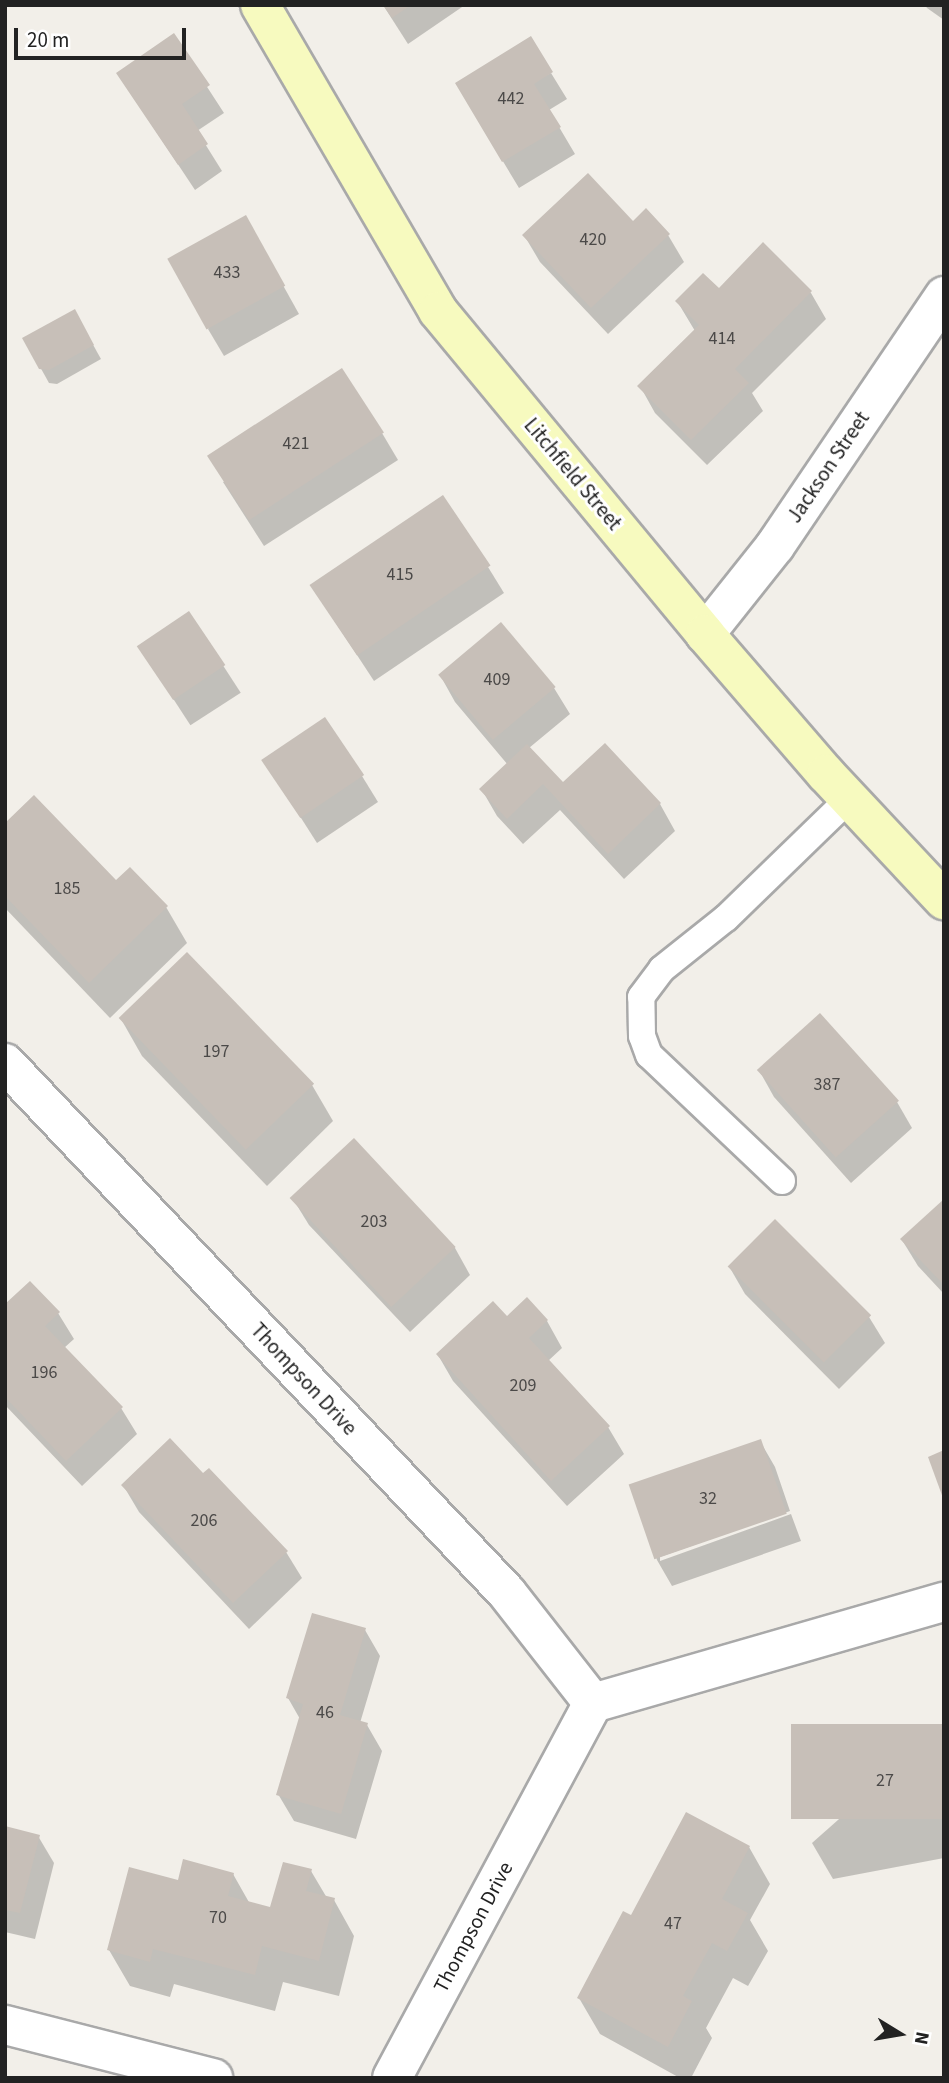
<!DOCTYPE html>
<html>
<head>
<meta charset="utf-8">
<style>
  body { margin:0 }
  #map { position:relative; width:949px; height:2083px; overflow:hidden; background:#f2efe9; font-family:"Source Sans 3",sans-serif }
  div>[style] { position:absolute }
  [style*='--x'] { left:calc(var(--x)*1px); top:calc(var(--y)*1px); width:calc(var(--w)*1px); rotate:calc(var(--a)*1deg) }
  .shadow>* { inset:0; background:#0003; transform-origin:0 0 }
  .building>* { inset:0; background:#c7bfb8; transform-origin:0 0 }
  .roads { filter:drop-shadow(2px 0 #a9a9a9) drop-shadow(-2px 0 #a9a9a9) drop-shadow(0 2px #a9a9a9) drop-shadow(0 -2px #a9a9a9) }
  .lane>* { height:26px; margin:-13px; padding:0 13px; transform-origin:13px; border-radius:13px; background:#fff }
  .street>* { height:38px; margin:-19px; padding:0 19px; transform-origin:19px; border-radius:19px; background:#fff }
  .secondary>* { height:38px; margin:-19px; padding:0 19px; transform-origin:19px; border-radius:19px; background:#f7fabf }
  span { translate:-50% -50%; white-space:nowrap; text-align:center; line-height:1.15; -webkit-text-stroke:6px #fff; paint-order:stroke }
  .number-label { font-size:18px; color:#4b4948 }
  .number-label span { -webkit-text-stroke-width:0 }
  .street-label { font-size:21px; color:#222 }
  .frame { position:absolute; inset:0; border:7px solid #222; pointer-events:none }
  .north { position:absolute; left:865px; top:1999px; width:70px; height:70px; -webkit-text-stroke:5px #fff; paint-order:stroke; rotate:101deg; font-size:19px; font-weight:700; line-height:28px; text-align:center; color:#222 }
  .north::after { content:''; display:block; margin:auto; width:24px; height:32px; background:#222; clip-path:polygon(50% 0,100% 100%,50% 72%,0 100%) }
  .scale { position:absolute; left:14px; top:28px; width:172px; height:32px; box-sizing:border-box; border:4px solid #222; border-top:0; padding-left:9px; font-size:21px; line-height:24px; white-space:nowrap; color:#222; -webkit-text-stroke:5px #fff; paint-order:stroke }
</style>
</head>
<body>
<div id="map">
  <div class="shadow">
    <i style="clip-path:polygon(383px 5px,465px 5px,408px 44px)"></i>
    <i style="clip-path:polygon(925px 5px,944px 5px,944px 20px,927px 8px)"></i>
    <i style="clip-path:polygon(174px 36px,224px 113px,197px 131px,222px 171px,195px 190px,118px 74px)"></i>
    <i style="clip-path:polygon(551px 73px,567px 99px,549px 110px,575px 154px,519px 188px,472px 110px)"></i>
    <i style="clip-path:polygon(524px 235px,668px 235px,684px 262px,608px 334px,540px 262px)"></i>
    <i style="clip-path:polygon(260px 244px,299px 314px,224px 356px,208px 329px)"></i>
    <i style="clip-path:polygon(763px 245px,811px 293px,826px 319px,752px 393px,763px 411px,707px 465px,655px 413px,640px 386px,695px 331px,677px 301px,719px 290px)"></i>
    <i style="clip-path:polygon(82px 325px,101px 359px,57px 384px,49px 383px,24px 338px)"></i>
    <i style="clip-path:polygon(382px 433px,398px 460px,264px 546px,223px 482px)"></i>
    <i style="clip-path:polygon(488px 567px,504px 593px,374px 681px,311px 585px)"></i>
    <i style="left:189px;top:613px;width:95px;height:60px;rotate:57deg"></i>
    <i style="clip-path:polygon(440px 675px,554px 688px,570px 714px,529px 748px,563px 784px,660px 804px,675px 831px,624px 879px,560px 810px,523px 844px,497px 816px,482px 790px,508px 765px,455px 702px)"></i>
    <i style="clip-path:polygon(264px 760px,362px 776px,378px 802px,317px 843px)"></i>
    <i style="clip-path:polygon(5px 826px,166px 907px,187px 943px,110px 1018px,5px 908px)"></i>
    <i style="clip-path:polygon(121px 1019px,312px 1085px,333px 1121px,267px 1186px,142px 1056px)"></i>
    <i style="clip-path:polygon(759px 1070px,897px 1102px,912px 1128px,851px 1183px,774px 1097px)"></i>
    <i style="clip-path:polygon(354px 1141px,455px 1248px,470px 1275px,410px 1332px,309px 1225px,293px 1199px)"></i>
    <i style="clip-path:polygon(944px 1201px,944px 1294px,918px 1266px,902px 1240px)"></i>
    <i style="clip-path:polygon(730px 1268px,869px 1317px,885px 1343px,839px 1389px,745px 1294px)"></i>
    <i style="clip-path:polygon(5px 1307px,58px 1313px,74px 1339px,64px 1348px,121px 1408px,137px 1434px,82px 1486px,5px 1405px)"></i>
    <i style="clip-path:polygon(507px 1319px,547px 1321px,562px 1348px,548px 1361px,608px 1427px,624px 1454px,567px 1506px,453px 1381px,438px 1355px)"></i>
    <i style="clip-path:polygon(760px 1441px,775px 1467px,790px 1511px,660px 1557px,660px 1561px,791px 1514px,801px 1541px,672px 1586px,657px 1560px,632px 1486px)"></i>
    <i style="clip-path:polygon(203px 1476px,286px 1552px,302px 1578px,249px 1629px,139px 1512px,123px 1485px)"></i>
    <i style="clip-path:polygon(365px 1630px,380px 1656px,360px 1723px,367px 1725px,382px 1751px,356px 1839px,294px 1821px,278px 1794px,300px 1719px,288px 1698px)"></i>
    <i style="clip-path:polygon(944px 1726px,944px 1858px,833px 1879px,812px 1843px)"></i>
    <i style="clip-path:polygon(5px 1828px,38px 1836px,54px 1863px,35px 1939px,5px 1932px)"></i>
    <i style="clip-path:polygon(749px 1847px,770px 1884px,750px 1920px,768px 1951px,748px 1986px,733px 1978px,706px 2028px,712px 2038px,691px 2078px,680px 2078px,600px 2034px,579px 1998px,632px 1917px)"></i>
    <i style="clip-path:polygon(311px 1871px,327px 1898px,334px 1900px,354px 1936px,339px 1996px,283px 1982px,275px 2011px,174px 1984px,170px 1997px,130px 1986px,109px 1950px,179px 1882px,233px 1874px,250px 1904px,271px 1909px)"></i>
  </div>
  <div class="building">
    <i style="clip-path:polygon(383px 5px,411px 5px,392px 18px)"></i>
    <i style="clip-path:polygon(174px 33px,210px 85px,182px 104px,208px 144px,178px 165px,116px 73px)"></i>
    <i style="clip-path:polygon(531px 36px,553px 72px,534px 84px,561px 127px,502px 162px,455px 83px)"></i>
    <i style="clip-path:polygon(588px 173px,633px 221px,646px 208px,670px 234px,591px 308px,522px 235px)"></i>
    <i style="left:246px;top:215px;width:81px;height:90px;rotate:61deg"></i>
    <i style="clip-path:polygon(763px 242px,812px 291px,735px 369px,749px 383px,691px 440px,637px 386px,699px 325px,675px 301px,703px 273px,719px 288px)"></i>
    <i style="clip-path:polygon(75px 309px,94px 345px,49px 370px,39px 369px,22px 338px)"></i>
    <i style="left:342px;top:368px;width:77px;height:161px;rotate:57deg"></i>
    <i style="left:443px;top:495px;width:85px;height:161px;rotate:56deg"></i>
    <i style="left:189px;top:611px;width:65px;height:63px;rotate:56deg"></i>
    <i style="left:501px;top:622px;width:85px;height:82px;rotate:50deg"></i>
    <i style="left:325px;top:717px;width:70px;height:77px;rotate:56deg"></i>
    <i style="clip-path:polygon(605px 743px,661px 803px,608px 854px,543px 784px,507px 819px,479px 789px,527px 744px,563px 782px)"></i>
    <i style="clip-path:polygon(34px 795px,116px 880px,130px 867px,168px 906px,89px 983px,5px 896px,5px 823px)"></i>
    <i style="left:187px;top:952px;width:183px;height:95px;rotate:46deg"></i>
    <i style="left:820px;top:1013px;width:118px;height:85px;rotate:48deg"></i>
    <i style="left:354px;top:1138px;width:149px;height:88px;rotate:47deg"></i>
    <i style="clip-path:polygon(944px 1199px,944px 1285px,900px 1239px)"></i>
    <i style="left:775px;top:1219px;width:136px;height:67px;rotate:45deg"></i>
    <i style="clip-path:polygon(30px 1281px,60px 1312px,45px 1326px,123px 1407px,66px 1461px,5px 1397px,5px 1304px)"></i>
    <i style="clip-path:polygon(527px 1297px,548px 1320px,529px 1338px,610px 1426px,551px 1481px,436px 1354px,493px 1301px,507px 1316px)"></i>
    <i style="clip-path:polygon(170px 1438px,203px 1473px,209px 1468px,288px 1551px,233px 1603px,121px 1485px)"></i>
    <i style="left:761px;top:1439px;width:79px;height:140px;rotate:71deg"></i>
    <i style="clip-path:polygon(944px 1450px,944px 1498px,943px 1498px,928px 1457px)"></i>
    <i style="clip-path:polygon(312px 1613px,366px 1628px,340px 1715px,368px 1723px,341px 1814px,276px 1795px,303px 1704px,286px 1698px)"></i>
    <i style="left:944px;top:1724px;width:95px;height:153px;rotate:90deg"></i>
    <i style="clip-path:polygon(686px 1812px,750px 1846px,722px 1899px,748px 1913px,727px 1951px,712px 1943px,683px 1996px,692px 2001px,668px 2047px,577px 1998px,623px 1911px,631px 1915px)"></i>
    <i style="clip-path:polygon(5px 1826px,40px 1835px,20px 1913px,5px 1910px)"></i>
    <i style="clip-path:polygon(183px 1859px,234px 1873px,228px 1896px,270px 1907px,283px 1862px,312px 1869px,306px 1891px,335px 1898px,319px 1961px,262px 1946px,255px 1975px,153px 1949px,150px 1962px,107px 1950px,129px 1867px,178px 1880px)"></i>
  </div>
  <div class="roads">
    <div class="lane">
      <i style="--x:782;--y:1181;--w:183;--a:-136.5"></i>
      <i style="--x:649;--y:1055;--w:20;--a:-110"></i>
      <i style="--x:642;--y:1036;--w:39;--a:-91"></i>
      <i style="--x:641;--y:997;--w:35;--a:-53"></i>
      <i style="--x:662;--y:969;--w:82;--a:-38.6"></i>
      <i style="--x:726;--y:918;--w:171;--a:-44.1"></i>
    </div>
    <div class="street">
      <i style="--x:705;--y:634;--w:112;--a:-51.5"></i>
      <i style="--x:775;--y:546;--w:302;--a:-55.9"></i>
      <i style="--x:5;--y:1063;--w:730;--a:46.55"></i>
      <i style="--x:507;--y:1593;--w:140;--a:52"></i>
      <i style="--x:593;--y:1703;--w:425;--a:118.2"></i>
      <i style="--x:593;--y:1703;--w:365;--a:-16.1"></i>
      <i style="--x:5;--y:2025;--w:215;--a:14.3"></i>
    </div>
    <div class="secondary">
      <i style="--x:260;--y:5;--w:354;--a:59.8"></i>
      <i style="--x:438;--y:311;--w:419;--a:50.4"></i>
      <i style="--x:705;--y:634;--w:185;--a:49.2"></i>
      <i style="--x:826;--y:774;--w:173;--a:46.9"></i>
    </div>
  </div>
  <div class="number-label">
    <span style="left:511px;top:99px">442</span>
    <span style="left:593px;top:240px">420</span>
    <span style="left:227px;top:273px">433</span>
    <span style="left:722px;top:339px">414</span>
    <span style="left:296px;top:444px">421</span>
    <span style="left:400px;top:575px">415</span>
    <span style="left:497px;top:680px">409</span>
    <span style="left:67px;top:889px">185</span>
    <span style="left:216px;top:1052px">197</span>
    <span style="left:827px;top:1085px">387</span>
    <span style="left:374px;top:1222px">203</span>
    <span style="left:44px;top:1373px">196</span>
    <span style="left:523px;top:1386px">209</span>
    <span style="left:708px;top:1499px">32</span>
    <span style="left:204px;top:1521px">206</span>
    <span style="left:325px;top:1713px">46</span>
    <span style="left:885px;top:1781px">27</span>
    <span style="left:218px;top:1918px">70</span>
    <span style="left:673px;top:1924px">47</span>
  </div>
  <div class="street-label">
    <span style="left:828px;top:467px;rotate:-56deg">Jackson Street</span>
    <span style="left:573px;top:474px;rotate:50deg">Litchfield Street</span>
    <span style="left:304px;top:1379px;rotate:47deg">Thompson Drive</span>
    <span style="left:473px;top:1927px;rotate:-62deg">Thompson Drive</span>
  </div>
  <div class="frame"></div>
  <div class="north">N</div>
  <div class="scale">20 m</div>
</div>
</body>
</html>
